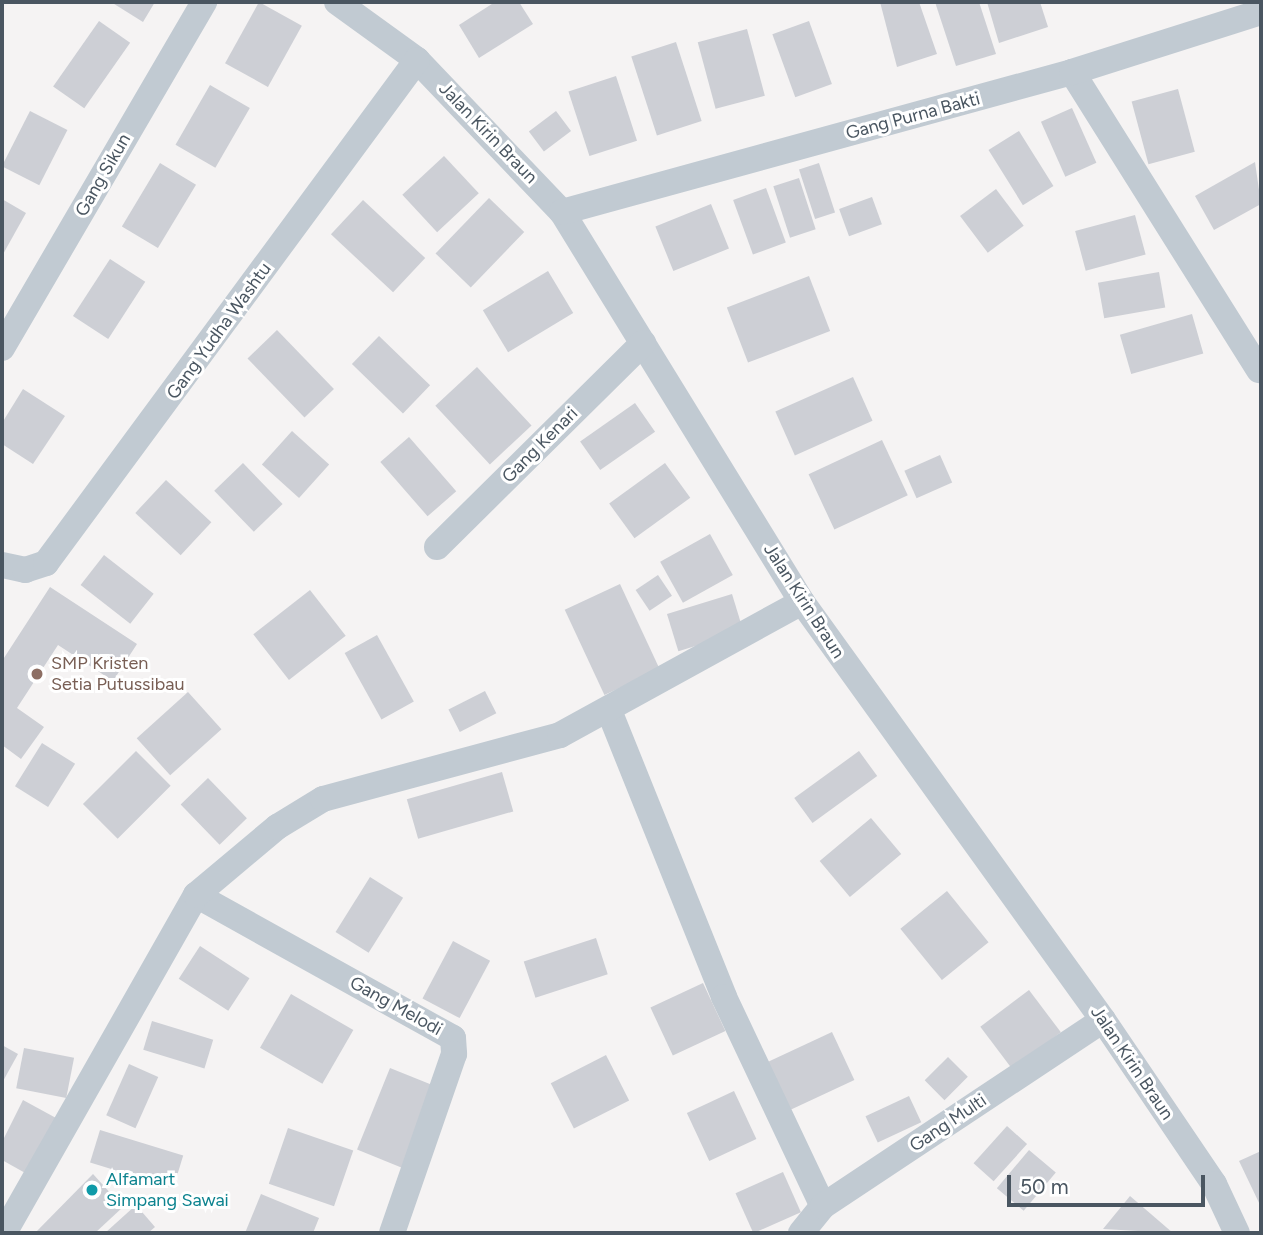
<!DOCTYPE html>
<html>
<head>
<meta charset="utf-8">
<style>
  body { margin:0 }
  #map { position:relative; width:1263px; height:1235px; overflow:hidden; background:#f5f3f3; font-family:Figtree,sans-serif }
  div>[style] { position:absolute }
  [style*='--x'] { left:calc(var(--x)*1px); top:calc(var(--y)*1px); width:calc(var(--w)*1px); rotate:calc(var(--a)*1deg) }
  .building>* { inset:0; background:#cdcfd5; transform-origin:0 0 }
  .minor>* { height:26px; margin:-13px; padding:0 13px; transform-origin:13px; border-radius:13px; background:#c1cad2 }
  .dots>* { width:19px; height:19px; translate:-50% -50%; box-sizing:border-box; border:4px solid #fff; border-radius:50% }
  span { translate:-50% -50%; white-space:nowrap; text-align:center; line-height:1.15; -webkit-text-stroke:6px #fff; paint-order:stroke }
  .street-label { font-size:18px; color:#4a5661 }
  .education-label { font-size:18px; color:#785e54 }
  .left { translate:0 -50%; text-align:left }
  .culture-label { font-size:18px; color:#0d838f }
  .frame { position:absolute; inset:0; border:4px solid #4a5661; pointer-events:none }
  .scale { position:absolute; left:1007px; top:1175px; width:198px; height:32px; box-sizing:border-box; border:4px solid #4a5661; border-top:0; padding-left:9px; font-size:21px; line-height:24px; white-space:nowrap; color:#4a5661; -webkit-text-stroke:5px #fff; paint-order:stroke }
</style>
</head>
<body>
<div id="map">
  <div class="building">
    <i style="clip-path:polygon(111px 2px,155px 2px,143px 22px)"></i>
    <i style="left:259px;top:2px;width:49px;height:70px;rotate:29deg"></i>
    <i style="clip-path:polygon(495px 2px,519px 2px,533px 24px,479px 58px,459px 25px)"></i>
    <i style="clip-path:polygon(880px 2px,919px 2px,937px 54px,897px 67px)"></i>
    <i style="clip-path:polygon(935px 2px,979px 2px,996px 54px,956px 66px)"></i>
    <i style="clip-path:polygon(987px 2px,1040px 2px,1048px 27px,999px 43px)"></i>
    <i style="left:99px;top:21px;width:38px;height:80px;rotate:35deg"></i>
    <i style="left:809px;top:21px;width:67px;height:39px;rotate:70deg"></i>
    <i style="left:747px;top:29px;width:69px;height:51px;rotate:75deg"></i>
    <i style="left:676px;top:42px;width:83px;height:47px;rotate:72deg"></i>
    <i style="left:616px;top:76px;width:68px;height:50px;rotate:72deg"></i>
    <i style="left:210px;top:85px;width:46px;height:69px;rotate:30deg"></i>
    <i style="left:1178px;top:89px;width:65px;height:48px;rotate:75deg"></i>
    <i style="left:1072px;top:108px;width:60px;height:34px;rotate:66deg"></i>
    <i style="left:30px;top:111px;width:42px;height:62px;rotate:27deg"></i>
    <i style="left:556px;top:111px;width:25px;height:34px;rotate:53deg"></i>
    <i style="left:1019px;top:131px;width:65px;height:36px;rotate:58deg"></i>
    <i style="left:444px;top:156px;width:51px;height:57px;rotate:47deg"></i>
    <i style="clip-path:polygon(1255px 162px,1261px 204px,1214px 230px,1195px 196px)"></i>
    <i style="left:160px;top:163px;width:42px;height:74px;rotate:31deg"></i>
    <i style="left:819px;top:163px;width:52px;height:21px;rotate:72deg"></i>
    <i style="left:799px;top:178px;width:54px;height:27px;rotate:72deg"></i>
    <i style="left:766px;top:188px;width:58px;height:35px;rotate:70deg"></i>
    <i style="left:996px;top:189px;width:46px;height:45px;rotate:53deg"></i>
    <i style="left:872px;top:197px;width:29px;height:35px;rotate:70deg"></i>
    <i style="left:489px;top:198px;width:49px;height:77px;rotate:44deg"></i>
    <i style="clip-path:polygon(2px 199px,26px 213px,2px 256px)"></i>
    <i style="left:363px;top:200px;width:85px;height:47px;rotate:43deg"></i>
    <i style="left:711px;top:204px;width:48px;height:60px;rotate:68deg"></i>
    <i style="left:1135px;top:215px;width:41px;height:62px;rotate:75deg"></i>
    <i style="left:110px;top:259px;width:42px;height:68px;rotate:33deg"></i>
    <i style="left:548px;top:271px;width:49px;height:76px;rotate:59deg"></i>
    <i style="left:1159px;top:272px;width:36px;height:62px;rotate:80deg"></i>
    <i style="left:809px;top:276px;width:59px;height:88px;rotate:69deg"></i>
    <i style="left:1192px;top:314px;width:41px;height:75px;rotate:74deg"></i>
    <i style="left:277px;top:330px;width:82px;height:41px;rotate:46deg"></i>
    <i style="left:379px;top:336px;width:71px;height:39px;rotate:44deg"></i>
    <i style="left:477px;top:367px;width:80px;height:57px;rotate:47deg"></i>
    <i style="left:853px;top:377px;width:48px;height:85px;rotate:66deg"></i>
    <i style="clip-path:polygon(23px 389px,65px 416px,33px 464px,2px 444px,2px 423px)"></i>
    <i style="left:635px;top:403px;width:35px;height:67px;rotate:55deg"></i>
    <i style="left:292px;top:431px;width:50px;height:45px;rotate:42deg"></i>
    <i style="left:409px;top:437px;width:72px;height:38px;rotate:49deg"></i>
    <i style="left:882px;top:440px;width:61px;height:81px;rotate:65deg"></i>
    <i style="left:940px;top:455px;width:30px;height:39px;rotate:66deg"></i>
    <i style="left:243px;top:463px;width:57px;height:40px;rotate:46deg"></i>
    <i style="left:665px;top:463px;width:43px;height:69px;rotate:54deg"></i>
    <i style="left:166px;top:480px;width:62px;height:45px;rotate:43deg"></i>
    <i style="left:710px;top:534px;width:47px;height:57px;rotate:61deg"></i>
    <i style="left:104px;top:555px;width:63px;height:38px;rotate:38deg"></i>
    <i style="left:658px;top:575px;width:25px;height:27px;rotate:56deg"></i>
    <i style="left:620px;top:584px;width:94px;height:61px;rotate:65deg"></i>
    <i style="clip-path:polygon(50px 587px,137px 644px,113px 681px,58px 645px,17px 708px,44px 727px,21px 759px,2px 745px,2px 661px)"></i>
    <i style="left:310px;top:590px;width:58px;height:72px;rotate:52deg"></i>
    <i style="left:732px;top:594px;width:39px;height:68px;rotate:73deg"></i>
    <i style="left:377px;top:635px;width:76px;height:37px;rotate:61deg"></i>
    <i style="left:485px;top:691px;width:25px;height:41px;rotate:63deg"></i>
    <i style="left:188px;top:692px;width:50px;height:69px;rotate:48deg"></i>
    <i style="left:42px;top:743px;width:39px;height:51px;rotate:32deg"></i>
    <i style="left:136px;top:751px;width:49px;height:75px;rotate:45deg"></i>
    <i style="left:859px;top:751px;width:31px;height:80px;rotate:54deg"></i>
    <i style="left:502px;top:772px;width:41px;height:99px;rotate:74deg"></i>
    <i style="left:208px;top:778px;width:56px;height:38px;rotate:46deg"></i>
    <i style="left:871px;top:818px;width:47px;height:67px;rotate:50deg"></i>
    <i style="left:370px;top:877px;width:39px;height:65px;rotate:32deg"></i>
    <i style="left:947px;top:891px;width:66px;height:60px;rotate:51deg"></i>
    <i style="left:596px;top:938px;width:38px;height:76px;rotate:72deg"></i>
    <i style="left:453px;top:941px;width:42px;height:65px;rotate:28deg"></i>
    <i style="left:200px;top:946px;width:59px;height:39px;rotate:33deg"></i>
    <i style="left:703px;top:983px;width:53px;height:58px;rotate:65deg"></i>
    <i style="left:1029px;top:990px;width:53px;height:61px;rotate:53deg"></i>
    <i style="left:291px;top:994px;width:72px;height:62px;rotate:30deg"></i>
    <i style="left:152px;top:1021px;width:64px;height:30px;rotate:17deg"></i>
    <i style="left:832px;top:1032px;width:53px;height:71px;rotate:65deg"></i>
    <i style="clip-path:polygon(2px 1045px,18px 1054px,2px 1083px)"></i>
    <i style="left:24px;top:1048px;width:51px;height:41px;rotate:11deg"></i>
    <i style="left:606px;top:1055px;width:51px;height:62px;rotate:63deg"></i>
    <i style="left:948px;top:1057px;width:28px;height:33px;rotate:45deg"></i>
    <i style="left:129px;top:1064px;width:32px;height:56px;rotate:24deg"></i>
    <i style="left:390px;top:1068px;width:51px;height:88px;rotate:22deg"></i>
    <i style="left:734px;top:1091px;width:53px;height:52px;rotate:65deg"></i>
    <i style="left:909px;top:1096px;width:29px;height:48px;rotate:65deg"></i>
    <i style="clip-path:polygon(23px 1100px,56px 1118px,27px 1174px,2px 1160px,2px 1142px)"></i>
    <i style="left:1007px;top:1126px;width:27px;height:50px;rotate:42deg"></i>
    <i style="left:288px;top:1128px;width:69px;height:59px;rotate:19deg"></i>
    <i style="left:100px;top:1130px;width:87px;height:34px;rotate:17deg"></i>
    <i style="left:1029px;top:1150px;width:35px;height:50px;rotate:40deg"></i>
    <i style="clip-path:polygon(1261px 1151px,1261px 1207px,1239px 1161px)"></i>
    <i style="left:783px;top:1172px;width:44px;height:52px;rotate:66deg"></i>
    <i style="clip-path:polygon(93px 1174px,123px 1207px,95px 1233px,35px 1233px)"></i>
    <i style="clip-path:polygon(261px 1194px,319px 1218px,313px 1233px,245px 1233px)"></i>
    <i style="clip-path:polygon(1130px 1196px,1173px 1233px,1103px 1229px)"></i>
    <i style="clip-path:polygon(136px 1205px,155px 1227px,148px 1233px,105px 1233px)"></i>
  </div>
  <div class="minor">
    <i style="--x:337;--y:2;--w:99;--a:35.9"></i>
    <i style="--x:417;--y:60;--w:210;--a:46.4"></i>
    <i style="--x:562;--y:212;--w:458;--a:58.4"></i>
    <i style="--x:802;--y:602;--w:515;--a:54.24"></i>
    <i style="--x:1103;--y:1020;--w:198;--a:55.9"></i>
    <i style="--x:1214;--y:1184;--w:54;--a:64.9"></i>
    <i style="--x:1072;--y:72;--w:352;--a:57.9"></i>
    <i style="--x:562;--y:212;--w:529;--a:-15.35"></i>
    <i style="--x:1072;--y:72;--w:198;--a:-17.6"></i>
    <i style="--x:2;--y:348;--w:401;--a:-59.7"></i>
    <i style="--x:437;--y:547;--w:290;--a:-44.7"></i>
    <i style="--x:2;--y:565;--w:24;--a:12"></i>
    <i style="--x:25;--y:570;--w:22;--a:-18"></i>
    <i style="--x:46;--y:563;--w:625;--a:-53.59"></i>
    <i style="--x:610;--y:713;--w:306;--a:68.1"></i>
    <i style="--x:724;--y:997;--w:231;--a:64.7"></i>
    <i style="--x:196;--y:895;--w:294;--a:29.1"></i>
    <i style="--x:453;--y:1038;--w:16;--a:86"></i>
    <i style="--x:454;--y:1054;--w:189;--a:109.1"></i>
    <i style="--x:4;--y:1233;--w:389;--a:-60.4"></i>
    <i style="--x:196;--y:895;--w:106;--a:-40"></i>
    <i style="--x:277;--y:827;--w:54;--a:-31.3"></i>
    <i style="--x:323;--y:799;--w:245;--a:-15.1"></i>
    <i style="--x:560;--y:735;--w:276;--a:-28.8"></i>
    <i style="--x:801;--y:1233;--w:35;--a:-51"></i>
    <i style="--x:823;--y:1206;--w:336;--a:-33.6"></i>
  </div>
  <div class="dots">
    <i style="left:37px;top:674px;background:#8d6e63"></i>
    <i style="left:92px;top:1190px;background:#0f9aa8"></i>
  </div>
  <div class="street-label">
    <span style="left:913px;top:116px;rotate:-15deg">Gang Purna Bakti</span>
    <span style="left:488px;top:133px;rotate:46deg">Jalan Kirin Braun</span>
    <span style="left:103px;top:175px;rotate:-60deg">Gang Sikun</span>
    <span style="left:219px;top:331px;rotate:-54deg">Gang Yudha Washtu</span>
    <span style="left:540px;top:445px;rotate:-45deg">Gang Kenari</span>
    <span style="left:804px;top:601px;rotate:57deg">Jalan Kirin Braun</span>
    <span style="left:396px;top:1006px;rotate:29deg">Gang Melodi</span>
    <span style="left:1132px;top:1063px;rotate:56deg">Jalan Kirin Braun</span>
    <span style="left:948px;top:1123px;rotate:-34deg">Gang Multi</span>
  </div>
  <div class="education-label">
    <span class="left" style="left:51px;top:674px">SMP Kristen<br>Setia Putussibau</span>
  </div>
  <div class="culture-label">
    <span class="left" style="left:106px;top:1190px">Alfamart<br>Simpang Sawai</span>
  </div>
  <div class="frame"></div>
  <div class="scale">50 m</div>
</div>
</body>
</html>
